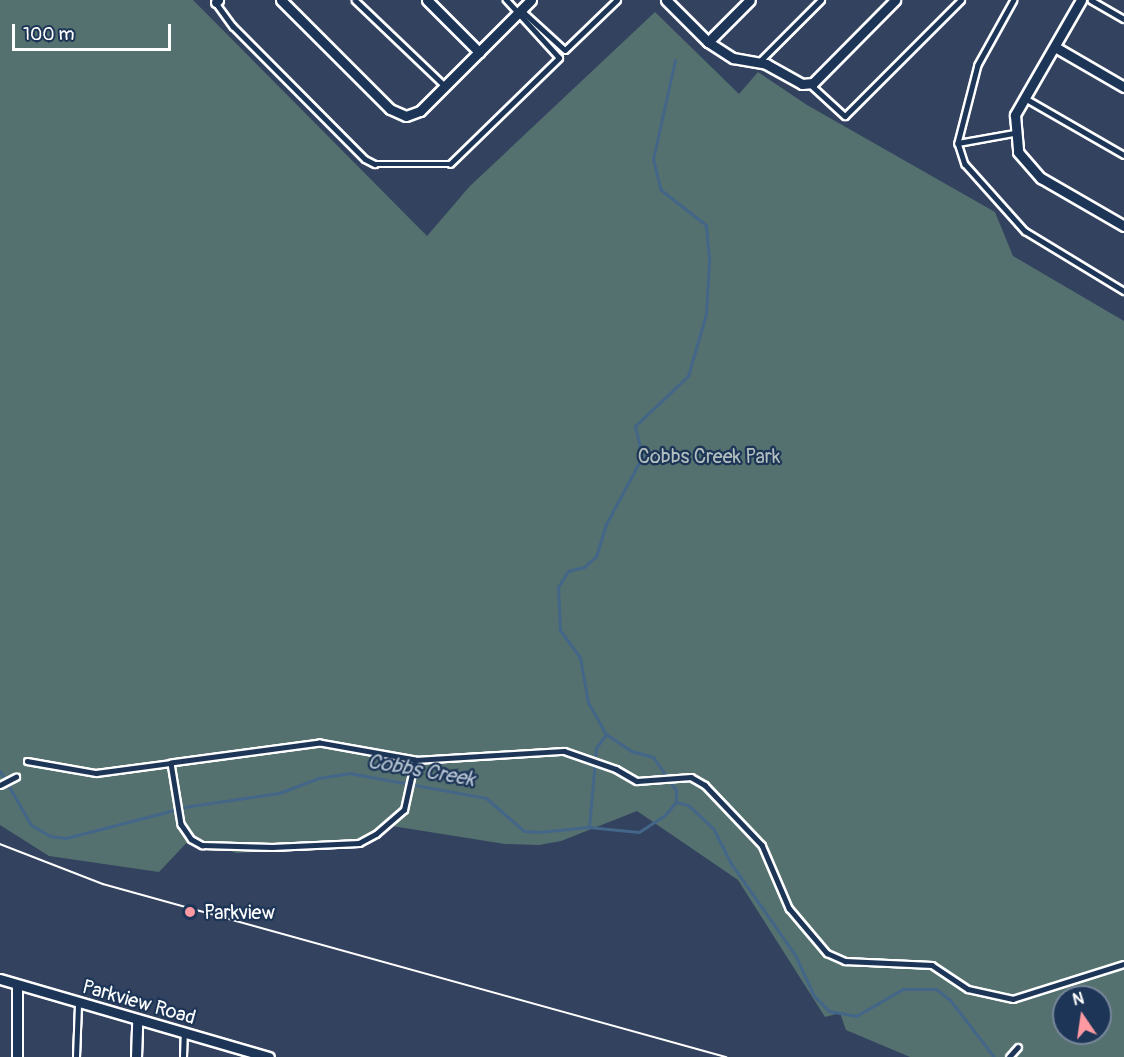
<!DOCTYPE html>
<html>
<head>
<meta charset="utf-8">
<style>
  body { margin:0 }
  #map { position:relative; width:1124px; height:1057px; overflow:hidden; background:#33425f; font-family:Pangolin,sans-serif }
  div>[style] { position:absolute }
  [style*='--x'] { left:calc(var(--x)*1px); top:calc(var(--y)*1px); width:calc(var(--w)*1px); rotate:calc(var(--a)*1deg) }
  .green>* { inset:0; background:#54716f }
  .stream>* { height:3px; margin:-1.5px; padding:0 1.5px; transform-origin:1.5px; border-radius:1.5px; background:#436689 }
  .roads { filter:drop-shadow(2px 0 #fff) drop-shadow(-2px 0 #fff) drop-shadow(0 2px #fff) drop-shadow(0 -2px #fff) }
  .service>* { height:4.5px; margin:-2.25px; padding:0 2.25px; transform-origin:2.25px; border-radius:2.25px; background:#1d3557 }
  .minor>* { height:9px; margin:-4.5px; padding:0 4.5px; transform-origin:4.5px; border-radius:4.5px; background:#1d3557 }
  .tram>* { height:1.5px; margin:-0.75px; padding:0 0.75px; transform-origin:0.75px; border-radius:0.75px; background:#fff }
  .dots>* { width:16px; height:16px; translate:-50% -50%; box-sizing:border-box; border:3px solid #1d3557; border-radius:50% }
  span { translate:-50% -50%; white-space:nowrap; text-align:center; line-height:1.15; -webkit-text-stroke:4.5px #1d3557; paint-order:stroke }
  .park-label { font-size:20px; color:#b2bfbe }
  .poi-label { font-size:20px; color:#fff }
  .left { translate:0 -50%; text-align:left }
  .street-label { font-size:20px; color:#fff }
  .water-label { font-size:21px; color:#b4c2d0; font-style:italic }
  .north { position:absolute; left:1052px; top:985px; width:60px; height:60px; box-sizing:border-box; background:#1d3557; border:2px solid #77869a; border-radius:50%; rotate:347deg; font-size:16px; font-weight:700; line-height:24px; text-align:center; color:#fff }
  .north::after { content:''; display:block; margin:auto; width:21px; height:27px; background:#ff9aa2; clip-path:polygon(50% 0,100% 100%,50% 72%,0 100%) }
  .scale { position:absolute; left:12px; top:24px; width:159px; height:27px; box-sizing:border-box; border:3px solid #fff; border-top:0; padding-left:8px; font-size:18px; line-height:21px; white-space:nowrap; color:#fff; -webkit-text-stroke:4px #1d3557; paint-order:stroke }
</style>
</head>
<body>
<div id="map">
  <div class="green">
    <i style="clip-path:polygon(evenodd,0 0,193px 0,427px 236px,470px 186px,655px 12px,739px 94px,758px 72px,807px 105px,995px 212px,1013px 256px,1124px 321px,1124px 1057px,910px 1057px,846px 1030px,840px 1013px,825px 1017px,738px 880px,637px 811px,561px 841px,539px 845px,505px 844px,392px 826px,363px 845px,236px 853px,193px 836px,159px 872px,49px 856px,0 825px,0 0,1064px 997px,1100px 997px,1100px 1033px,1064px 1033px,1064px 997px)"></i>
  </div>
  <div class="stream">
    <i style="--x:675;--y:60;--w:101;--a:102.5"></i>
    <i style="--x:653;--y:159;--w:32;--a:76"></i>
    <i style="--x:661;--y:190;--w:57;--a:37.9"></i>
    <i style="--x:706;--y:225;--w:37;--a:85"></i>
    <i style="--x:709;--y:262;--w:52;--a:93.3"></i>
    <i style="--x:706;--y:314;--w:65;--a:106.2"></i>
    <i style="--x:688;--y:376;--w:73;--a:136.7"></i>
    <i style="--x:635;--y:426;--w:32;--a:77"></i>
    <i style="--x:642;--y:457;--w:76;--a:118.2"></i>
    <i style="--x:606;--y:524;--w:34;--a:107"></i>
    <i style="--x:596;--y:556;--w:16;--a:137"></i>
    <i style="--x:584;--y:567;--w:16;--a:166"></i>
    <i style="--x:568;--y:571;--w:19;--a:122"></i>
    <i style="--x:558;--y:587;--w:43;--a:87.3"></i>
    <i style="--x:560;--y:630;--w:34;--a:54"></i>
    <i style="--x:580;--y:658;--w:45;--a:79.7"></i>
    <i style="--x:588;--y:702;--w:37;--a:61"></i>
    <i style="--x:606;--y:734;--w:30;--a:34"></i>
    <i style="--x:631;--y:751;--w:23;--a:15"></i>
    <i style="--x:653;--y:757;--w:40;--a:55.1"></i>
    <i style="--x:676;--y:790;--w:11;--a:90"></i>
    <i style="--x:0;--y:771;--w:62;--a:60.1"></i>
    <i style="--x:31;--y:825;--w:22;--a:30"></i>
    <i style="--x:50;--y:836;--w:16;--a:7"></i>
    <i style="--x:66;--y:838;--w:128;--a:-14.5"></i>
    <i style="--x:190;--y:806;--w:90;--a:-8.3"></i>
    <i style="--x:279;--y:793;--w:43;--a:-20.6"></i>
    <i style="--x:319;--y:778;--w:30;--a:-9"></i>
    <i style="--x:349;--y:773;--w:139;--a:10.3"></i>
    <i style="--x:486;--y:798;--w:50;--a:41"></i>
    <i style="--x:524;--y:831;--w:15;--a:4"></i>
    <i style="--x:539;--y:832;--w:49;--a:-5.8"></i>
    <i style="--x:588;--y:827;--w:51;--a:5.6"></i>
    <i style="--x:639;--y:832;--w:31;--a:-33"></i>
    <i style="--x:665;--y:815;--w:17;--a:-50"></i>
    <i style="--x:676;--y:802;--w:12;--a:14"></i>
    <i style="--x:688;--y:805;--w:34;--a:43"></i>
    <i style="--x:713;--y:828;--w:38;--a:63"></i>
    <i style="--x:730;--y:862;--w:113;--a:55"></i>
    <i style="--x:795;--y:955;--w:45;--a:65.1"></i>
    <i style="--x:814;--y:996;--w:21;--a:45"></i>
    <i style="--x:829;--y:1011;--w:27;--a:10"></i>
    <i style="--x:856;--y:1016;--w:54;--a:-29.9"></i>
    <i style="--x:903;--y:989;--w:33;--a:0"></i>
    <i style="--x:936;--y:989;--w:18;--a:38"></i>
    <i style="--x:950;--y:1000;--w:72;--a:52.3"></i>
    <i style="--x:589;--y:827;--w:79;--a:-84.9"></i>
    <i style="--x:596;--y:748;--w:17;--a:-54"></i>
  </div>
  <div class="roads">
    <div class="service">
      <i style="--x:355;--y:0;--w:123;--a:43.7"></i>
      <i style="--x:1014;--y:0;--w:74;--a:119"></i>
      <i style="--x:978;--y:65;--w:81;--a:104.4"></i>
      <i style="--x:958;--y:143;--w:57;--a:-10.1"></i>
      <i style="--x:1091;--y:0;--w:38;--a:30"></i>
      <i style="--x:216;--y:3;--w:29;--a:54"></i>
      <i style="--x:233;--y:26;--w:187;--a:45.2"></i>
      <i style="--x:365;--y:159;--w:11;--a:27"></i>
      <i style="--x:375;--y:164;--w:75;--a:0"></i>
      <i style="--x:450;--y:164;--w:152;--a:-44.2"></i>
      <i style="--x:559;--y:58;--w:79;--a:-132.4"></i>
      <i style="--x:521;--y:10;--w:59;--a:42.3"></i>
      <i style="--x:565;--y:50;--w:72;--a:-43.9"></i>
      <i style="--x:758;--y:63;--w:89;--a:-45"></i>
      <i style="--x:811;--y:85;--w:46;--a:42.4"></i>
      <i style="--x:845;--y:116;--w:164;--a:-45"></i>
      <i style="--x:1025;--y:98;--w:114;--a:29.9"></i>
      <i style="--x:958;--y:143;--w:22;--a:72"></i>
      <i style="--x:965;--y:164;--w:90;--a:48.2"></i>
      <i style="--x:1025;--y:231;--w:116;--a:31.2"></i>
      <i style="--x:415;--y:760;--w:97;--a:-169.9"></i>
      <i style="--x:320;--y:743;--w:150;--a:172.4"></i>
      <i style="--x:171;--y:763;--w:62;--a:80.7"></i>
      <i style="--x:181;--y:824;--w:18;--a:56"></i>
      <i style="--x:191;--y:839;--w:13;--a:29"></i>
      <i style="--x:202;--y:845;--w:70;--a:1.6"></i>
      <i style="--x:272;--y:847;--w:87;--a:-2.6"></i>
      <i style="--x:359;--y:843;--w:19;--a:-28"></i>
      <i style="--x:376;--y:834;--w:37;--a:-41"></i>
      <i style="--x:404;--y:810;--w:51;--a:-77.6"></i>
      <i style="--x:415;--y:760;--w:149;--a:-3.5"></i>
      <i style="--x:564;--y:751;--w:55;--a:19.1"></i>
      <i style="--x:616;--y:769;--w:24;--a:30"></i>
      <i style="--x:637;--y:781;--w:54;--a:-4.2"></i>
      <i style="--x:691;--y:777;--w:16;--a:30"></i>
      <i style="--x:705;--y:785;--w:83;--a:46.5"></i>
      <i style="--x:762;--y:845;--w:69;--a:66.8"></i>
      <i style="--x:789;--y:908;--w:59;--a:49.8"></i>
      <i style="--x:827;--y:953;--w:20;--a:24"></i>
      <i style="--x:845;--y:961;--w:87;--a:2.6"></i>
      <i style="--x:932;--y:965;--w:43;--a:33.7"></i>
      <i style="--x:968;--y:989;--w:46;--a:12.5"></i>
      <i style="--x:1013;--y:999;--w:116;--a:-17.5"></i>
      <i style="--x:27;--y:761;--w:70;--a:9.9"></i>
      <i style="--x:96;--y:773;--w:76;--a:-7.6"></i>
      <i style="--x:0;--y:785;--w:18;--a:-27"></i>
      <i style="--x:76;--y:1057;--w:53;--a:-87.8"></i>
      <i style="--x:183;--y:1057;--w:24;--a:-88"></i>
      <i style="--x:1009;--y:1057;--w:13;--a:-48"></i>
    </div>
    <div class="minor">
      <i style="--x:281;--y:0;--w:154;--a:45"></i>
      <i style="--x:390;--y:109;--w:17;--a:24"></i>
      <i style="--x:406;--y:116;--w:15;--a:-20"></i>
      <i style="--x:420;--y:111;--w:157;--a:-45"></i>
      <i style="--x:427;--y:0;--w:74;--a:45"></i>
      <i style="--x:666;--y:0;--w:59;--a:45"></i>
      <i style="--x:708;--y:42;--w:30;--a:33"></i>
      <i style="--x:733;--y:58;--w:34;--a:10"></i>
      <i style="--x:766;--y:64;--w:41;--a:29.1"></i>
      <i style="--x:802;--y:84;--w:11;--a:-5"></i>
      <i style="--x:813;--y:83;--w:117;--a:-45.3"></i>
      <i style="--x:1081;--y:0;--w:133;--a:119.9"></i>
      <i style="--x:1015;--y:115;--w:37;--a:85"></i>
      <i style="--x:1018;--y:152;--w:35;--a:49"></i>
      <i style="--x:1041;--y:178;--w:96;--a:30"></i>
      <i style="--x:216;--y:2;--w:3;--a:-45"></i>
      <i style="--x:708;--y:42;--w:59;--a:-45"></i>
      <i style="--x:1055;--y:47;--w:80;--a:30.1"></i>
      <i style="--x:0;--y:979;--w:280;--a:16.2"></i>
      <i style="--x:17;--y:1057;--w:71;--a:-90"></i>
      <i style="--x:136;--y:1057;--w:37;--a:-88"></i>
    </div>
  </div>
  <div class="tram">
    <i style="--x:0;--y:844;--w:110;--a:21.2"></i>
    <i style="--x:103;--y:884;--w:647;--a:15.52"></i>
  </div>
  <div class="dots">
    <i style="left:190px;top:912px;background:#ff9aa2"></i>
  </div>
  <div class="park-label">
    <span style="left:709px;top:456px">Cobbs Creek Park</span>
  </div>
  <div class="poi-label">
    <span class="left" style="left:204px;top:912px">Parkview</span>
  </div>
  <div class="street-label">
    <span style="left:139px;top:1002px;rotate:16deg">Parkview Road</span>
  </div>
  <div class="water-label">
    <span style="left:421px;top:771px;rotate:10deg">Cobbs Creek</span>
  </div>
  <div class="north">N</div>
  <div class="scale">100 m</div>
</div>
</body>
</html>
